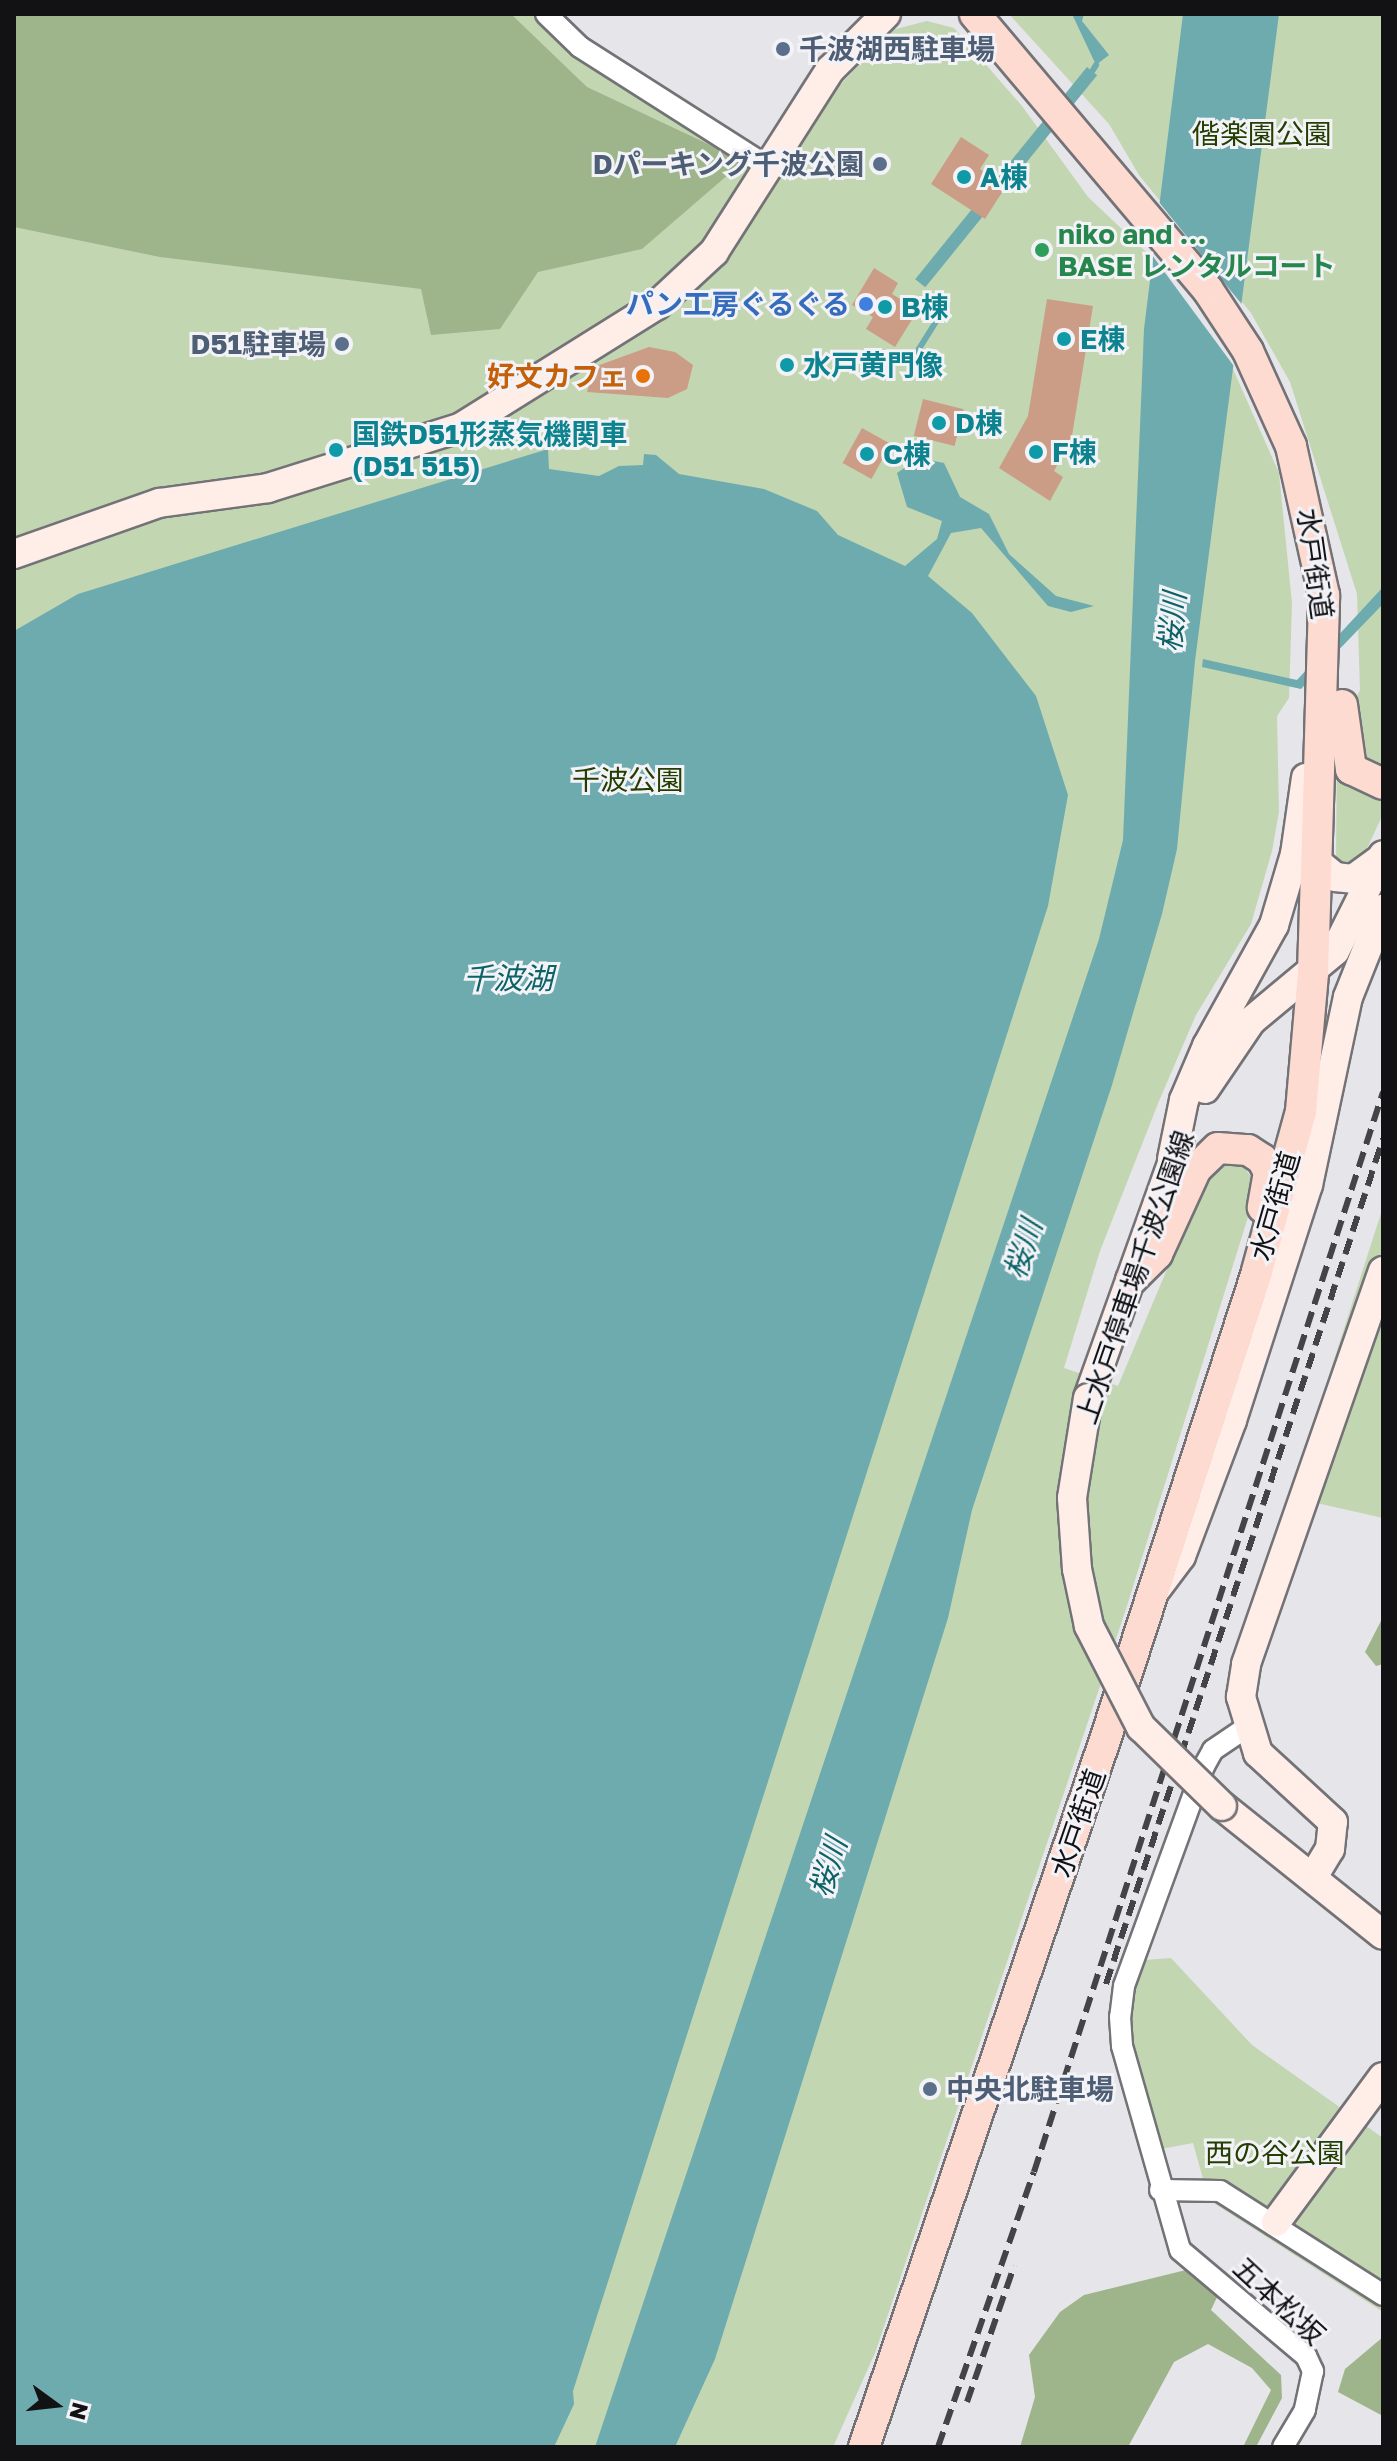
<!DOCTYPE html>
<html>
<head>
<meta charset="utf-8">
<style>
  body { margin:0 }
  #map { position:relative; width:1397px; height:2461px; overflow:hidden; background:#e5e5ea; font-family:"Golos Text","Noto Sans JP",sans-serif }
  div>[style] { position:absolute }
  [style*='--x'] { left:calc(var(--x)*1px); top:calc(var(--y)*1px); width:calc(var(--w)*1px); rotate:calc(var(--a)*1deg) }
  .green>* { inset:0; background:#c2d6b2 }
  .forest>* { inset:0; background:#9eb58c }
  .water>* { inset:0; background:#6eabae; transform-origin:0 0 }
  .pier>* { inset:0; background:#e5e5ea }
  .stream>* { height:6px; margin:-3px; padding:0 3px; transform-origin:3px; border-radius:3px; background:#6eabae }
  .building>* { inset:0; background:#cb9d87; transform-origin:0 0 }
  .roads { filter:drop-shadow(2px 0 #737377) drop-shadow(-2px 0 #737377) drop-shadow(0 2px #737377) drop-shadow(0 -2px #737377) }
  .street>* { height:20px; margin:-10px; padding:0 10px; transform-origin:10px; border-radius:10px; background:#fff }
  .secondary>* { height:28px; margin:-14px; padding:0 14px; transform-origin:14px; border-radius:14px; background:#ffede8 }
  .primary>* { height:30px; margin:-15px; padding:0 15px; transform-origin:15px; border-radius:15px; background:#fedbd1 }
  .rail>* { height:6px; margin-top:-3px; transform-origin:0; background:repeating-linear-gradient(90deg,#444447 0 16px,transparent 0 24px) }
  .bridges { filter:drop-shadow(2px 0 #737377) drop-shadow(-2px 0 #737377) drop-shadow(0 2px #737377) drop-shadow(0 -2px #737377) }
  .secondary-bridge>* { height:28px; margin:-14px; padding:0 14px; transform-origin:14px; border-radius:14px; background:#ffede8 }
  .dots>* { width:22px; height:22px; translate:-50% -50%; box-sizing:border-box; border:4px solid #f2f2f7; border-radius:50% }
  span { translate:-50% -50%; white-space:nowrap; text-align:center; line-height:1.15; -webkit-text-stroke:6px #f2f2f7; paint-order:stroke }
  .service-label { font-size:28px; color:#4e5e75; font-weight:700 }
  .left { translate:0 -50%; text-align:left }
  .right { translate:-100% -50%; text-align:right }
  .park-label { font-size:28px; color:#233e00 }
  .culture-label { font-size:28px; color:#0d838f; font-weight:700 }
  .leisure-label { font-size:28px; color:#27864d; font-weight:700 }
  .shop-label { font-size:28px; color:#366cbe; font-weight:700 }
  .food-label { font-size:28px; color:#c56008; font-weight:700 }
  .street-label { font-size:28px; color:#121214 }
  .water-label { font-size:30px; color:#0b6367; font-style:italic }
  .frame { position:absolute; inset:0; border:16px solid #121214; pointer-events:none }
  .north { position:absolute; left:16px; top:2365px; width:80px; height:80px; -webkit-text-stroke:6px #f2f2f7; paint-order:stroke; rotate:105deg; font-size:22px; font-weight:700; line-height:32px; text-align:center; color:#121214 }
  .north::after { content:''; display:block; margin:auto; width:28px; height:36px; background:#121214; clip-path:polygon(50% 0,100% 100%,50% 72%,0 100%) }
</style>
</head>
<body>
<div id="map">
  <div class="green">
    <i style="clip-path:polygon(14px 14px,546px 14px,751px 162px,823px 103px,892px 30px,927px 21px,954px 28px,1022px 106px,1088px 197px,1179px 283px,1225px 351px,1279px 473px,1292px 603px,1289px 698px,1277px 716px,1279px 812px,1272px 851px,1251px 924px,1196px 1015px,1159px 1101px,1100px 1251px,1064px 1368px,1118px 1386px,1207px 1174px,1230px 1161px,1241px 1163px,1254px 1181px,1253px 1201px,1126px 1609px,875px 2353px,833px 2447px,14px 2447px)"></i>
    <i style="clip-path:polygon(1009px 14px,1383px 14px,1383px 814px,1358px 868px,1336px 862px,1337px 739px,1360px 690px,1357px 594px,1290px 382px,1251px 313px,1139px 175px,1109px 124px)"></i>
    <i style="clip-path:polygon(1383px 1207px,1383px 1518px,1290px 1497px)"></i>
    <i style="clip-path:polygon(1171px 1958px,1252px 2045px,1383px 2138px,1383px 2312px,1209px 2200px,1193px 2143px,1150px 2151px,1122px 2046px,1132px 1961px)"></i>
  </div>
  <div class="forest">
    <i style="clip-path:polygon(14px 14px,511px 14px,587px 87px,744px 161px,642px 249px,538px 272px,500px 329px,431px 335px,421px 289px,160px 257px,14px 227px)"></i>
    <i style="clip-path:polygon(1383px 1617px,1383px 1664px,1376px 1666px,1365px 1652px)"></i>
    <i style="clip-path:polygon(1186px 2270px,1218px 2295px,1211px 2310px,1281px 2375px,1282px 2398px,1256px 2447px,1243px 2447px,1271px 2390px,1252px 2368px,1208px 2344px,1174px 2362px,1128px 2447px,1020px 2447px,1035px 2397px,1029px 2355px,1060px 2312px,1084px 2295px)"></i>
    <i style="clip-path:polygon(1383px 2337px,1383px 2416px,1338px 2392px,1345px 2369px)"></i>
  </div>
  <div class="water">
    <i style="clip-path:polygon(1072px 14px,1084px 14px,1082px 21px,1109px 55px,1096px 65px)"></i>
    <i style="clip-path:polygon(1183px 14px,1279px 14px,1195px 661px,1177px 849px,1162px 914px,1112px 1085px,972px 1510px,948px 1618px,715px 2359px,675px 2447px,595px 2447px,1099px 939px,1123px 840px,1144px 329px)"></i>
    <i style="left:1087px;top:67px;width:13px;height:273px;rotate:39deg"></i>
    <i style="clip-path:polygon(548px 449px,549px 469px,599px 476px,619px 466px,643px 465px,644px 454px,656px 455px,679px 474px,764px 489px,817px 511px,838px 535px,905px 566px,937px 539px,942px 521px,907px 507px,897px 473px,919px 458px,944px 463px,960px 497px,989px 514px,1009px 554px,1056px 596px,1094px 606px,1071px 612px,1048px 606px,981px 528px,951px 533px,928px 576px,972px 613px,1036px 696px,1068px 795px,1048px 906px,573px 2391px,574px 2404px,554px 2447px,14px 2447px,14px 631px,78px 594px)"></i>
    <i style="clip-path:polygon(1383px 587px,1383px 604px,1301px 689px,1202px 667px,1203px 659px,1297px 680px)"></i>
  </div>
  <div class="pier">
    <i style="clip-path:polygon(1154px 196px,1244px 307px,1236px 369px,1149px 251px)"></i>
  </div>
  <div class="stream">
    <i style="--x:1093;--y:70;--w:6;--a:-59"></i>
    <i style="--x:917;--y:352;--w:36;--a:-58"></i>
  </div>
  <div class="building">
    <i style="clip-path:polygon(961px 137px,989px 155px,980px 169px,1006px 186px,985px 219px,931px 184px)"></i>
    <i style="clip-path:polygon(874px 268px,898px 283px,892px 294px,918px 310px,895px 347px,866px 329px,873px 317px,852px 305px)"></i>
    <i style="clip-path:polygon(1047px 299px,1093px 306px,1072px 436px,1054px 471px,1063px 477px,1050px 501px,999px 468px,1028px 416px)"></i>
    <i style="clip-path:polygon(649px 347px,675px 352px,693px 365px,687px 389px,668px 398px,587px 392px,594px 367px)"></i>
    <i style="left:923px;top:399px;width:42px;height:38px;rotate:14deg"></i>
    <i style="left:862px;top:428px;width:33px;height:40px;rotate:29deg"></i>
  </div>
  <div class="roads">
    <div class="street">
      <i style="--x:546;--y:14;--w:47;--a:44.1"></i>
      <i style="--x:580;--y:47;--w:218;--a:32.5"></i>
      <i style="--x:1247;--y:1727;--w:41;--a:145.9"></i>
      <i style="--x:1213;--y:1750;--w:18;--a:119"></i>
      <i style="--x:1204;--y:1766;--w:234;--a:110"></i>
      <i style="--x:1124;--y:1986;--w:31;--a:97"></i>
      <i style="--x:1120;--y:2017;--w:29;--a:86"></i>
      <i style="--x:1122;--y:2046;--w:212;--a:74.1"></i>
      <i style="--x:1180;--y:2250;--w:165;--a:40.1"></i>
      <i style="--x:1306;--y:2356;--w:17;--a:65"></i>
      <i style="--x:1313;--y:2371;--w:40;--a:102"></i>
      <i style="--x:1305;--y:2410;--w:43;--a:120.7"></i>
      <i style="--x:1160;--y:2190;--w:60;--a:1"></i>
      <i style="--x:1220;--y:2191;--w:193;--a:32.5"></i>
    </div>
    <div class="secondary">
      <i style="--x:14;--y:554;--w:154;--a:-19.4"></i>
      <i style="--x:159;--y:503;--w:110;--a:-7.8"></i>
      <i style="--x:268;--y:488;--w:201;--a:-17.4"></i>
      <i style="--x:460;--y:428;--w:232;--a:-32"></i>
      <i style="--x:657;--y:305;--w:78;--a:-42.9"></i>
      <i style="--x:714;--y:252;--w:216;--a:-57.5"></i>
      <i style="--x:830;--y:70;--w:79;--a:-45"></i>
      <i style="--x:1318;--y:863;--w:22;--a:39"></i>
      <i style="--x:1335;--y:877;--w:18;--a:6"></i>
      <i style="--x:1353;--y:879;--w:34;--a:-36"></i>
      <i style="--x:1205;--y:1089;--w:82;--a:-55.9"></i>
      <i style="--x:1251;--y:1021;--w:109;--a:-39.8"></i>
      <i style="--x:1335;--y:951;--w:107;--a:-63.4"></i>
      <i style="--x:1172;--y:1159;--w:60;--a:-78.5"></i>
      <i style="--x:1184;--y:1100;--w:59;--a:-66.9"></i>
      <i style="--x:1207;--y:1046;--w:138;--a:-61"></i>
      <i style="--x:1274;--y:925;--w:74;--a:-73.5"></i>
      <i style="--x:1295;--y:854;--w:77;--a:-81.8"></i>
      <i style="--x:1088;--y:1398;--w:273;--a:-70.3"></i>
      <i style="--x:1157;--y:1588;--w:40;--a:-53"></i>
      <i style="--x:1181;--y:1556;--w:145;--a:-69.4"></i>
      <i style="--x:1232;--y:1420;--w:247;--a:-72.1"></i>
      <i style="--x:1308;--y:1185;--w:192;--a:-78"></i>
      <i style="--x:1348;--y:997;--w:95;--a:-68.3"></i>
      <i style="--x:1222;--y:1806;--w:206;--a:38.7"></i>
      <i style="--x:1313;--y:1877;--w:33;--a:-59"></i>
      <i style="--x:1330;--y:1849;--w:27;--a:-84"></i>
      <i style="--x:1333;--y:1822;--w:102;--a:-137.4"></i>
      <i style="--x:1258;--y:1753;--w:59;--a:-106.9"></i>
      <i style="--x:1241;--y:1697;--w:33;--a:-81"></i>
      <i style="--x:1246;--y:1664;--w:416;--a:-70.8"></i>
      <i style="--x:1276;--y:2222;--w:180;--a:-53.6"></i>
    </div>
    <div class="primary">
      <i style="--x:1342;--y:705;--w:65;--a:82"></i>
      <i style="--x:1351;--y:769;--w:35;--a:25"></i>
      <i style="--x:1131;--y:1280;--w:37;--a:-45"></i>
      <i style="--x:1157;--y:1254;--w:94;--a:-65.4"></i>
      <i style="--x:1196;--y:1169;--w:30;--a:-44"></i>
      <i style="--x:1218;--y:1148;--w:30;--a:4"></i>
      <i style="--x:1248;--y:1150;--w:17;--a:33"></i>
      <i style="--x:1262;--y:1159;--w:15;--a:62"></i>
      <i style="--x:1269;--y:1172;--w:36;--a:100"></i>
      <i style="--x:864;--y:2447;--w:744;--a:-71.18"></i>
      <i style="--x:1104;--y:1743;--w:496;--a:-72"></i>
      <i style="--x:1257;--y:1271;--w:166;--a:-74.6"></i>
      <i style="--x:1301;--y:1111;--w:139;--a:-85"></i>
      <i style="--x:1313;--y:973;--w:378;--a:-88.3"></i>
      <i style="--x:1324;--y:595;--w:153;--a:-102.5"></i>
      <i style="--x:1291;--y:446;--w:104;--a:-114.4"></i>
      <i style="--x:1248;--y:351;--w:73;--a:-123.3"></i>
      <i style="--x:1208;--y:290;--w:361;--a:-130.2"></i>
    </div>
  </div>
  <div class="rail">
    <i style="--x:1106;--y:1984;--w:889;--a:-71.85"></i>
    <i style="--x:967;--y:2402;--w:144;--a:-70.9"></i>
    <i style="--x:938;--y:2447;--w:291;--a:-70.8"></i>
    <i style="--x:1034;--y:2172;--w:1135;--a:-72.09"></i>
  </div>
  <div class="bridges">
    <div class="secondary-bridge">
      <i style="--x:1088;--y:1398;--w:101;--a:99.1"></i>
      <i style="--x:1072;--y:1498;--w:71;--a:86"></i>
      <i style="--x:1077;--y:1569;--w:58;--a:78.1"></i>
      <i style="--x:1089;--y:1626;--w:114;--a:62.8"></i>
      <i style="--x:1141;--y:1727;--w:113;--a:44.3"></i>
    </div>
  </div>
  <div class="dots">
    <i style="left:783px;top:49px;background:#5c6f8a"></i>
    <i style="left:880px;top:164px;background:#5c6f8a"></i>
    <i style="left:964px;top:177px;background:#0f9aa8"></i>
    <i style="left:1042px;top:250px;background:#2e9e5b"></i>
    <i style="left:866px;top:304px;background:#3f7fe0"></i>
    <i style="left:885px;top:307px;background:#0f9aa8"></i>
    <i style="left:1064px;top:339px;background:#0f9aa8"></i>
    <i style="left:342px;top:344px;background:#5c6f8a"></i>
    <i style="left:787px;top:365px;background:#0f9aa8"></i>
    <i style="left:643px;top:376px;background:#e8710a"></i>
    <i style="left:939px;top:423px;background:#0f9aa8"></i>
    <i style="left:336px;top:450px;background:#0f9aa8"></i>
    <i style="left:1036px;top:452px;background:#0f9aa8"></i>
    <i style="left:867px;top:454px;background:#0f9aa8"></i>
    <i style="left:930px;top:2089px;background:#5c6f8a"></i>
  </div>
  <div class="service-label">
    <span class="left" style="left:799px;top:49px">千波湖西駐車場</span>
    <span class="right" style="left:864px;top:164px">Dパーキング千波公園</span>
    <span class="right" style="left:326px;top:344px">D51駐車場</span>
    <span class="left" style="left:946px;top:2089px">中央北駐車場</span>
  </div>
  <div class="park-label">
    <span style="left:1262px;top:134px">偕楽園公園</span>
    <span style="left:628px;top:780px">千波公園</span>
    <span style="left:1275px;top:2153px">西の谷公園</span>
  </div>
  <div class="culture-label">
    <span class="left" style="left:980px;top:177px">A棟</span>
    <span class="left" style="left:901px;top:307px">B棟</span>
    <span class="left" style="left:1080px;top:339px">E棟</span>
    <span class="left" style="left:803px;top:365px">水戸黄門像</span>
    <span class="left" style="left:955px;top:423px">D棟</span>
    <span class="left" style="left:352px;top:450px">国鉄D51形蒸気機関車<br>(D51 515)</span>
    <span class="left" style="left:1052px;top:452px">F棟</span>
    <span class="left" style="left:883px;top:454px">C棟</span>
  </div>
  <div class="leisure-label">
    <span class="left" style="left:1058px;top:250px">niko and ...<br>BASE レンタルコート</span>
  </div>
  <div class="shop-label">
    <span class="right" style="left:850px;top:304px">パン工房ぐるぐる</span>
  </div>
  <div class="food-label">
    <span class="right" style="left:627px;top:376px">好文カフェ</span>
  </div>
  <div class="street-label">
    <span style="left:1315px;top:564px;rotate:82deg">水戸街道</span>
    <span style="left:1275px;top:1206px;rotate:-74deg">水戸街道</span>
    <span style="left:1135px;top:1277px;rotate:-71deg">上水戸停車場千波公園線</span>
    <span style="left:1078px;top:1823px;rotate:-71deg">水戸街道</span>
    <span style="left:1279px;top:2301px;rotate:43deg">五本松坂</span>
  </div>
  <div class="water-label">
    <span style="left:1172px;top:622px;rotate:-85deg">桜川</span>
    <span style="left:508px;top:978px">千波湖</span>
    <span style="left:1023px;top:1249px;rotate:-72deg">桜川</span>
    <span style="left:828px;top:1867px;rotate:-73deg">桜川</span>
  </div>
  <div class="frame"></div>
  <div class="north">N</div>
</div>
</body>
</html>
